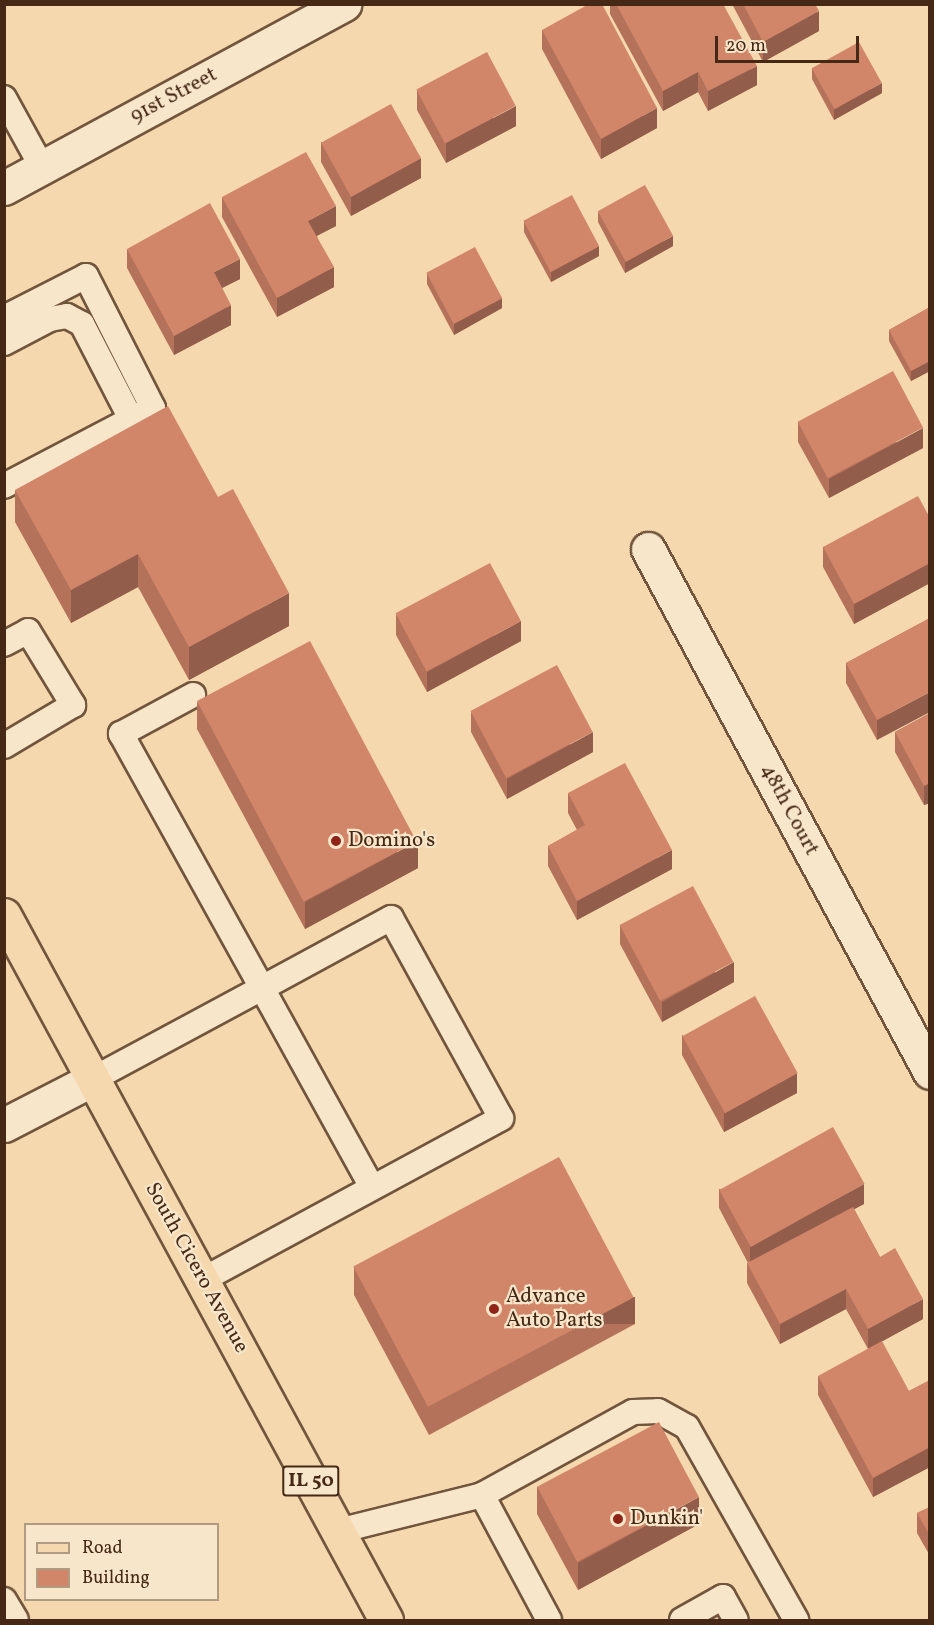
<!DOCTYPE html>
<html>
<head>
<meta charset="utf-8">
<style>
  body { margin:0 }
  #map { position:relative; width:934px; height:1625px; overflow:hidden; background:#f5d8ae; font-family:Vollkorn,serif }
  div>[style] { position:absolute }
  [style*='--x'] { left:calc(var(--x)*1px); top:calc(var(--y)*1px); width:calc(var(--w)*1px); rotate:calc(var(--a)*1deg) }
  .roads { filter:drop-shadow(2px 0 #71553c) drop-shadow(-2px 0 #71553c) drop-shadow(0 2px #71553c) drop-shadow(0 -2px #71553c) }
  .lane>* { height:24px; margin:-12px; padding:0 12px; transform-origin:12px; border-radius:12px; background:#f8e6ca }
  .street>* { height:33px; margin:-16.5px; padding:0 16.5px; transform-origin:16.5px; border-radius:16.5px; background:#f8e6ca }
  .primary>* { height:33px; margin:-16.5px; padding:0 16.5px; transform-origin:16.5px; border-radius:16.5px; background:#f5d8ae }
  .wall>* { inset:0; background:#b4725a }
  .shaded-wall>* { inset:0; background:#925d4a; transform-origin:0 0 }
  .building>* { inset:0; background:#d18569; transform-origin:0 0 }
  .dots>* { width:16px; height:16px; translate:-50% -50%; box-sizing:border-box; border:3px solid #f8e6ca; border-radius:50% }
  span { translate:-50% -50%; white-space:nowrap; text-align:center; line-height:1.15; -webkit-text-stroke:4.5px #f8e6ca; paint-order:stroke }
  .shield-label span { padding:2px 4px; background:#f8e6ca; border:2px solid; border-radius:4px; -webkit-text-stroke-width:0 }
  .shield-label { font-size:20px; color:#452916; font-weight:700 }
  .street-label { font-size:21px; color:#452916 }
  .poi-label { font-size:21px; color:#452916 }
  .left { translate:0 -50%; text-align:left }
  .frame { position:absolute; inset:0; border:6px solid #452916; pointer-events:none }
  .legend { position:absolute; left:24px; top:1523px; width:195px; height:78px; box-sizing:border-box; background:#f8e6ca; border:2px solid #b09a82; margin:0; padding:8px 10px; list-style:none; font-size:18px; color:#452916 }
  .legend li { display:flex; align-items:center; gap:12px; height:30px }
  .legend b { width:30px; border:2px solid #b09a82 }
  .scale { position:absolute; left:715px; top:36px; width:144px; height:27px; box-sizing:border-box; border:3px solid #452916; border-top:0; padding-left:8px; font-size:18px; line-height:21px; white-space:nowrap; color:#452916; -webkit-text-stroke:4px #f8e6ca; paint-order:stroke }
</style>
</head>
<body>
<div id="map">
  <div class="roads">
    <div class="lane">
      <i style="--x:4;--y:98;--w:79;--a:61.2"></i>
      <i style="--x:4;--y:318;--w:92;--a:-27.1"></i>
      <i style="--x:86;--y:276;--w:148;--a:63.1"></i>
      <i style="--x:153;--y:408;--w:168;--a:152.4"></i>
      <i style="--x:4;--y:343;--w:52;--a:-27.6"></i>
      <i style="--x:50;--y:319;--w:17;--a:-10"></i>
      <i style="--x:67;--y:316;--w:17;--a:28"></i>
      <i style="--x:82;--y:324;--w:107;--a:62.7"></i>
      <i style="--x:4;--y:644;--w:27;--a:-28"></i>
      <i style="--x:28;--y:631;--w:87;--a:58.7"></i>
      <i style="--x:73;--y:705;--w:80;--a:149.3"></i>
      <i style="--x:93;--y:1079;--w:192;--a:-28.3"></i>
      <i style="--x:262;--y:988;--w:291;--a:-119"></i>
      <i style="--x:121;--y:734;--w:82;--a:-28.4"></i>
      <i style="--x:202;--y:1280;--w:340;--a:-28.4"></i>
      <i style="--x:501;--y:1118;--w:228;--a:-118.8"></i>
      <i style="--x:391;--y:918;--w:147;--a:151.5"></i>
      <i style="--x:262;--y:988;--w:227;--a:61.1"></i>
      <i style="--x:482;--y:1495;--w:142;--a:61.8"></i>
      <i style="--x:338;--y:1531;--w:148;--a:-14"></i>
      <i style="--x:482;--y:1495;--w:172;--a:-28.8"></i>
      <i style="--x:633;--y:1412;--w:25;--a:-2"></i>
      <i style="--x:658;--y:1411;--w:33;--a:29"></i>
      <i style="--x:687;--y:1427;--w:222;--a:60.5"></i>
      <i style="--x:4;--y:1600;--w:23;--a:59"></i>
      <i style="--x:682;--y:1620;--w:47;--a:-29.3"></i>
      <i style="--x:723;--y:1597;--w:26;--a:61"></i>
    </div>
    <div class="street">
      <i style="--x:4;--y:188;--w:387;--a:-28.4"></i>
      <i style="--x:648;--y:549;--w:594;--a:61.67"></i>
      <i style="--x:4;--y:1125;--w:100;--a:-27.3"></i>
    </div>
    <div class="primary">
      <i style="--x:4;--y:915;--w:802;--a:61.55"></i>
    </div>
  </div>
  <div class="wall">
    <i style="clip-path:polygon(610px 4px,723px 4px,757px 85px,708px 111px,698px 92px,663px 111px,610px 14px)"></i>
    <i style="clip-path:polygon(732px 4px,815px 4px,819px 31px,763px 62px)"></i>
    <i style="clip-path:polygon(542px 30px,657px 128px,601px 159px,542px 49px)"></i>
    <i style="clip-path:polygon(812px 68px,882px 93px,834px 120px,812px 79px)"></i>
    <i style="clip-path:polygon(417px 90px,516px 126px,446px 163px,417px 110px)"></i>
    <i style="clip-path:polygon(321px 142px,421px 178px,351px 216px,321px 162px)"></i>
    <i style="clip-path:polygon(222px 197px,336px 226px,317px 236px,334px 287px,277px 317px,222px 217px)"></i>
    <i style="clip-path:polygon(598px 212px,673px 246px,625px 273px,598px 222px)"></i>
    <i style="clip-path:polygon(524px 221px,599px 256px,551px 282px,524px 232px)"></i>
    <i style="clip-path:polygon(127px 249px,240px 279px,222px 288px,231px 325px,174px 355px,127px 268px)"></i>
    <i style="clip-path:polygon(427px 273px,502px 308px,454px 335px,427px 284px)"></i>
    <i style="clip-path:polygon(930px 307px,930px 371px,911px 381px,889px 341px,889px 330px)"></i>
    <i style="clip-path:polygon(798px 422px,923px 448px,829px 498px,798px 442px)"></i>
    <i style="clip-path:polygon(15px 490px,289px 626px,189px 680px,138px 587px,71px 623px,15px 522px)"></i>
    <i style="clip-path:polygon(930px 518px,930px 583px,854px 624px,823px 567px,823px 547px)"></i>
    <i style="clip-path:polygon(396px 615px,521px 641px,427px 692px,396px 635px)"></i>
    <i style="clip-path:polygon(930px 618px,877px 740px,846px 683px,846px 663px)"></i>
    <i style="clip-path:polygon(197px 702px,418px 868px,305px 929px,197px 729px)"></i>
    <i style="clip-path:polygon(471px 712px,593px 752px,507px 799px,471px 732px)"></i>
    <i style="clip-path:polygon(930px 713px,930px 803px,924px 805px,895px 752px,895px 732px)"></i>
    <i style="clip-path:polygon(568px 793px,672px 869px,577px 920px,548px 866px,548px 846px,577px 830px,568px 813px)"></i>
    <i style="clip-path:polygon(620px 925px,734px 982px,662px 1022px,620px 944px)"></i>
    <i style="clip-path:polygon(682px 1035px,797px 1093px,724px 1132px,682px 1055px)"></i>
    <i style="clip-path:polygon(719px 1189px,864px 1204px,854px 1209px,880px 1257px,923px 1319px,868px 1349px,846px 1309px,780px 1344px,747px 1283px,747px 1263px,748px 1263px,719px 1208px)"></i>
    <i style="clip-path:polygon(354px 1268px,635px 1324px,429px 1435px,354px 1295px)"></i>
    <i style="clip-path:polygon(818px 1376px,909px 1391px,930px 1380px,930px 1467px,873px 1497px,818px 1395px)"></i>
    <i style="clip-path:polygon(537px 1487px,699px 1524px,578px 1590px,537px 1514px)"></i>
    <i style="clip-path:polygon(930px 1507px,930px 1556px,917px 1533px,917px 1513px)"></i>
  </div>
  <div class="shaded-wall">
    <i style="clip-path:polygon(819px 11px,819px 31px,763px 62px,763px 42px)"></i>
    <i style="clip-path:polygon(757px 66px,757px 85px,708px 111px,708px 91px)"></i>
    <i style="clip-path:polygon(698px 72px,698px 92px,663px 111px,663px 91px)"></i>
    <i style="clip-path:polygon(882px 83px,882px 93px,834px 120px,834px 109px)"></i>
    <i style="clip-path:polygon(516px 106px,516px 126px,446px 163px,446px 143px)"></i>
    <i style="clip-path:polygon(657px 108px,657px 128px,601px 159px,601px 139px)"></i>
    <i style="clip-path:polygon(421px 158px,421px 178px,351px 216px,351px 196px)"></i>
    <i style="clip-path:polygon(336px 206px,336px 226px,308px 240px,308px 221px)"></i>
    <i style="clip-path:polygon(673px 236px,673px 246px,625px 273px,625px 262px)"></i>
    <i style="clip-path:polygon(599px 246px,599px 256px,551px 282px,551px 272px)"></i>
    <i style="clip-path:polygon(240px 259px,240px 279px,214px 292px,214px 272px)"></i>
    <i style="clip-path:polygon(334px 267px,334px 287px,277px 317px,277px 298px)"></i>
    <i style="clip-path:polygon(502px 298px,502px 308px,454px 335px,454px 324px)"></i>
    <i style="clip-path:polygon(231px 305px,231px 325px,174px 355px,174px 336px)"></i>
    <i style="clip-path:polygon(930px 361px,930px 371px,911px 381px,911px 371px)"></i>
    <i style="clip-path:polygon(923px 428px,923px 448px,829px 498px,829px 479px)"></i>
    <i style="clip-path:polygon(138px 554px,138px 587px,71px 623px,71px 590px)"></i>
    <i style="clip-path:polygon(930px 563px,930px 583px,854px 624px,854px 604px)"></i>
    <i style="clip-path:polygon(289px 593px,289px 626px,189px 680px,189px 647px)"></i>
    <i style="clip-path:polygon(521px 621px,521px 641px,427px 692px,427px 672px)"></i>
    <i style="clip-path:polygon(930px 692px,930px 712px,877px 740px,877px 720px)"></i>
    <i style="clip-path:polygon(593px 732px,593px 752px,507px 799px,507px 779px)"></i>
    <i style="clip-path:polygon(930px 783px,930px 803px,924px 805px,924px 786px)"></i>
    <i style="clip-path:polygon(418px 841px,418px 868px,305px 929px,305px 902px)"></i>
    <i style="clip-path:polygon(672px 850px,672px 869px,577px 920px,577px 901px)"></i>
    <i style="clip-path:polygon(734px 962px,734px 982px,662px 1022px,662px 1002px)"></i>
    <i style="clip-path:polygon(797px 1073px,797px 1093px,724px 1132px,724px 1113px)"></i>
    <i style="clip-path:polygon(864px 1184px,864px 1204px,750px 1265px,750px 1246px)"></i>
    <i style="clip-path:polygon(846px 1289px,846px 1309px,780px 1344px,780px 1324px)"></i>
    <i style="left:635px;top:1297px;width:27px;height:234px;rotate:90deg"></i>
    <i style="clip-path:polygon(923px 1299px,923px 1319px,868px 1349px,868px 1329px)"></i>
    <i style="clip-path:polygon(930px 1447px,930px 1467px,873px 1497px,873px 1478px)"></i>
    <i style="clip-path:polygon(699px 1497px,699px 1524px,578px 1590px,578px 1563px)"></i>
  </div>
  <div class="building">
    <i style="clip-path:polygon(589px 4px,602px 4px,657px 108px,601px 139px,542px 30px)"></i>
    <i style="clip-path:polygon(616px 4px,723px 4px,757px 66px,708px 91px,698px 72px,663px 91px)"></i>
    <i style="clip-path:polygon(743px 4px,815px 4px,819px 11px,763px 42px)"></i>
    <i style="left:859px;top:42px;width:47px;height:54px;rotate:61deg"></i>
    <i style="left:487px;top:52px;width:61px;height:80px;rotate:62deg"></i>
    <i style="left:391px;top:104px;width:62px;height:80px;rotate:61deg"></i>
    <i style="clip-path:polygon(306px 152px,336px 206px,308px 221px,334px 267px,277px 298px,222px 197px)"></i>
    <i style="left:645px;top:185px;width:58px;height:54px;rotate:61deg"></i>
    <i style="left:572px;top:195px;width:58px;height:55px;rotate:62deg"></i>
    <i style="clip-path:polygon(210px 203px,240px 259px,214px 272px,231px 305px,174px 336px,127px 249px)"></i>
    <i style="left:475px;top:247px;width:58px;height:55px;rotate:62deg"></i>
    <i style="clip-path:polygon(930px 307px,930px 361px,911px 371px,889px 330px)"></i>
    <i style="left:893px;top:371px;width:64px;height:108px;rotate:62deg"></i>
    <i style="clip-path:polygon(168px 406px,218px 497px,233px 489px,289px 593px,189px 647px,138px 554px,71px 590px,15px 490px)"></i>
    <i style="clip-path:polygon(918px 496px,930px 518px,930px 563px,854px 604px,823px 547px)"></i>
    <i style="left:490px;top:563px;width:66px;height:107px;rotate:62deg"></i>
    <i style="clip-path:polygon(930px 618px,930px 692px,877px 720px,846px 663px)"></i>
    <i style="left:310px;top:641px;width:227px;height:128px;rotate:62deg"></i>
    <i style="left:557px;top:665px;width:76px;height:98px;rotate:62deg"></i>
    <i style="clip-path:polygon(930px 713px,930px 783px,924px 786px,895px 732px)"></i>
    <i style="clip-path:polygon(625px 763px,672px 850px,577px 901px,548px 846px,585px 825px,568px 793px)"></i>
    <i style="left:693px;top:886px;width:86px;height:83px;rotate:62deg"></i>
    <i style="left:755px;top:996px;width:88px;height:83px;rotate:61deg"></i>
    <i style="left:833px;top:1127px;width:65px;height:130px;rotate:61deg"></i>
    <i style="left:559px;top:1157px;width:159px;height:233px;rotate:62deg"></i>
    <i style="clip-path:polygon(853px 1207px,880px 1257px,895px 1248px,923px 1299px,868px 1329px,846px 1289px,780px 1324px,747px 1263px)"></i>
    <i style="clip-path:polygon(882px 1341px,909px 1391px,930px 1380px,930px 1447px,873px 1478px,818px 1376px)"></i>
    <i style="left:659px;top:1422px;width:85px;height:138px;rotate:62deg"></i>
    <i style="clip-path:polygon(930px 1507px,930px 1536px,917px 1513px)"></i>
  </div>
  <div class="dots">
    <i style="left:336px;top:841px;background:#8f2418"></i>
    <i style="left:494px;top:1309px;background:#8f2418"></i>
    <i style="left:618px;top:1519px;background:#8f2418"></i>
  </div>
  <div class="shield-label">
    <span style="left:311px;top:1481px">IL 50</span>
  </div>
  <div class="street-label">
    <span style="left:174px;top:96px;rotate:-28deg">91st Street</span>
    <span style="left:789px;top:810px;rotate:62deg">48th Court</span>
    <span style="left:196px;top:1268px;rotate:61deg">South Cicero Avenue</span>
  </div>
  <div class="poi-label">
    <span class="left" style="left:348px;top:841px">Domino's</span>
    <span class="left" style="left:506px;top:1309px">Advance<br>Auto Parts</span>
    <span class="left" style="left:630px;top:1519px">Dunkin'</span>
  </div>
  <div class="frame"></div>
  <ul class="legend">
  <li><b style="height:8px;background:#f5d8ae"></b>Road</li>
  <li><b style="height:16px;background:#d18569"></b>Building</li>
  </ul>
  <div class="scale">20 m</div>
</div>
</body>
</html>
